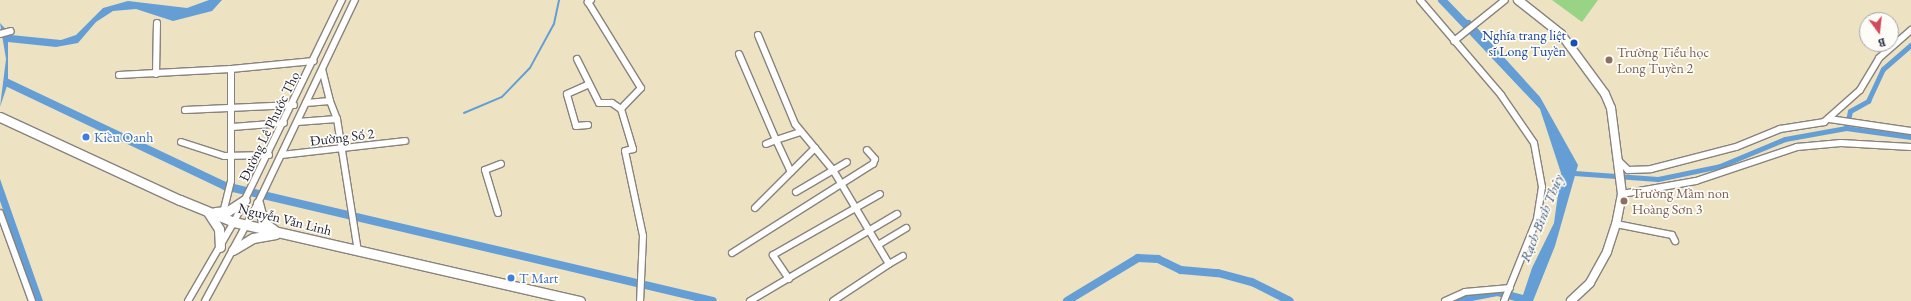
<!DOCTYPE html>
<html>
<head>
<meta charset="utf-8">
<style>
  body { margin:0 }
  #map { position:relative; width:1911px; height:301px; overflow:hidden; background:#ede3c3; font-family:"EB Garamond",serif }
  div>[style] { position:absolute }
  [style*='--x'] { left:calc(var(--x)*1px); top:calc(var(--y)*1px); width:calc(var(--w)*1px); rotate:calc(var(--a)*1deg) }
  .green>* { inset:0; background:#98d386 }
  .water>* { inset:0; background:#649ed4 }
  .stream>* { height:1.5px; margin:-0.75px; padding:0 0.75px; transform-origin:0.75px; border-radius:0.75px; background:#649ed4 }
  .canal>* { height:5px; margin:-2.5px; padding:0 2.5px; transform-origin:2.5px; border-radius:2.5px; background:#649ed4 }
  .river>* { height:8px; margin:-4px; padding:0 4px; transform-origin:4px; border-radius:4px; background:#649ed4 }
  .roads { filter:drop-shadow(1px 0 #88827f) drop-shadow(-1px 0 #88827f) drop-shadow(0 1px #88827f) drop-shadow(0 -1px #88827f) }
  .minor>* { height:6px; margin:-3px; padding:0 3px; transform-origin:3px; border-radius:3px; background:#fff }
  .major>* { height:8px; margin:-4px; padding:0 4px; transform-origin:4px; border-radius:4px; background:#fff }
  .highway>* { height:9px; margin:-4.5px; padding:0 4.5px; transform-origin:4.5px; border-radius:4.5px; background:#fff }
  .dots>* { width:11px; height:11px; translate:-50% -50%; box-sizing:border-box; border:2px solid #fdfcf7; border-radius:50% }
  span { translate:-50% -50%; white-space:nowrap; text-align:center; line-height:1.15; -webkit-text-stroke:3.5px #fdfcf7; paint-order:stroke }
  .transit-label { font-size:14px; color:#164399 }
  .right { translate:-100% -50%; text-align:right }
  .education-label { font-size:14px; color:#785e54 }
  .left { translate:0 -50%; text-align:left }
  .street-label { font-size:14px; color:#22223b }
  .shop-label { font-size:14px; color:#366cbe }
  .water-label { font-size:15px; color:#405a80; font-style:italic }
  .north { position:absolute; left:1859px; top:12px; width:40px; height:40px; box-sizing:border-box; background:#fdfcf7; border:1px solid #a5a5ac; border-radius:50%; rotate:165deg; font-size:11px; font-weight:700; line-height:16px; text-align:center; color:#22223b }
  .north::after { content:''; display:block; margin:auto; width:14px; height:18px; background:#d1495b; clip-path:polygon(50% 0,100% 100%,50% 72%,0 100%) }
</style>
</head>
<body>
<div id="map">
  <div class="green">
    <i style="clip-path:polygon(1552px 0,1598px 0,1582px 22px)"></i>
  </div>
  <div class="water">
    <i style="clip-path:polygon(209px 0,222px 0,212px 11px,173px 21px,136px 9px,113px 11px,96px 22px,78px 43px,56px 47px,8px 42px,8px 83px,0 107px,6px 59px,0 23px,11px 35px,61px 40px,76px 35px,103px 8px,128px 1px,187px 8px)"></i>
    <i style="clip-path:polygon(1455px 19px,1470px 20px,1540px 97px,1578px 165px,1555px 246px,1533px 301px,1521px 301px,1532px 268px,1554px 223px,1561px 173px,1540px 109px)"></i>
    <i style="clip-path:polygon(0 179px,43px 301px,35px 301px,0 201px)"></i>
  </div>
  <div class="stream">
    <i style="--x:464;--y:113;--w:41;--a:-22.8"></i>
    <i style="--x:502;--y:97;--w:40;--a:-46"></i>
    <i style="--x:530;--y:68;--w:50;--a:-61.4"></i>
    <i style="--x:554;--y:24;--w:25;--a:-78"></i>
  </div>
  <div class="canal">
    <i style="--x:1847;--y:125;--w:14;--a:-78"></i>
    <i style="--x:1850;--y:111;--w:21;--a:-29"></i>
    <i style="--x:1868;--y:101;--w:35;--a:-65"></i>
    <i style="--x:1883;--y:69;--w:37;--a:-41"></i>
    <i style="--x:1574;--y:173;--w:84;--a:4.1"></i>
    <i style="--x:1658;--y:179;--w:63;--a:-11.8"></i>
    <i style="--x:1720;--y:166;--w:70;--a:-22.6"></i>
    <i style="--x:1785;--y:139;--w:62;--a:-10.2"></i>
    <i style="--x:1846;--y:128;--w:66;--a:7.9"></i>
  </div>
  <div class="river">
    <i style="--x:1442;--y:0;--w:37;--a:46"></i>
    <i style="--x:8;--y:83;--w:240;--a:25.4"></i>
    <i style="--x:225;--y:186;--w:501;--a:13.26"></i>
    <i style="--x:1067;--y:301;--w:83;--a:-31.2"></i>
    <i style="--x:1138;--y:258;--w:20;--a:3"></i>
    <i style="--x:1158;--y:259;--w:25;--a:26"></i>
    <i style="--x:1181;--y:270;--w:37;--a:5"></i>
    <i style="--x:1218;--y:273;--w:35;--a:15"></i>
    <i style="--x:1252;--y:282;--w:42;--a:26.6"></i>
    <i style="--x:1451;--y:301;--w:47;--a:-11.1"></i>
    <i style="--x:1497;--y:292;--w:28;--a:15"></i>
  </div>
  <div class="roads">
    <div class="minor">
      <i style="--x:591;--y:0;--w:4;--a:146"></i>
      <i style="--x:588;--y:2;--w:101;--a:58.4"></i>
      <i style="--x:641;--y:88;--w:29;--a:134"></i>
      <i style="--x:621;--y:109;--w:42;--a:73.3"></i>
      <i style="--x:633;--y:149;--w:8;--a:166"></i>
      <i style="--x:625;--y:151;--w:87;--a:78"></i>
      <i style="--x:643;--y:236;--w:65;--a:92.6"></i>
      <i style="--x:1420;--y:0;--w:125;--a:49.5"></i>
      <i style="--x:1501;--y:95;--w:58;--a:55.5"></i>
      <i style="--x:1534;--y:143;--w:45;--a:79.7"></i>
      <i style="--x:1542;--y:187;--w:32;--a:99"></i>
      <i style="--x:1537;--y:219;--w:88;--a:111.9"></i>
      <i style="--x:0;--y:34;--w:11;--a:-15"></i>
      <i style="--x:758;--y:35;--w:96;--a:67.4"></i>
      <i style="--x:795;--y:124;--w:60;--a:50.4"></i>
      <i style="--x:833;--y:170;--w:109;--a:59.2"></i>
      <i style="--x:889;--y:264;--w:67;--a:146.5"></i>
      <i style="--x:1454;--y:41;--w:65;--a:-38.8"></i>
      <i style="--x:739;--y:54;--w:94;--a:66.7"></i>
      <i style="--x:776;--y:140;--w:26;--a:-18"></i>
      <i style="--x:577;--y:59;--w:49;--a:63.4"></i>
      <i style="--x:599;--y:103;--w:13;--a:0"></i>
      <i style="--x:612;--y:103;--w:11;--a:34"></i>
      <i style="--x:156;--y:74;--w:51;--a:-88.9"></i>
      <i style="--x:119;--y:75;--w:112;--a:-3.1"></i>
      <i style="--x:330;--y:101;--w:19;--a:69"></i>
      <i style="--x:306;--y:103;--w:24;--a:-5"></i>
      <i style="--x:330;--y:101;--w:32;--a:-104"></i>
      <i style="--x:185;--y:110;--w:109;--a:-2.6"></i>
      <i style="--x:1829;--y:119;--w:83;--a:8.3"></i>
      <i style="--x:297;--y:122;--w:40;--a:-4.3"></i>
      <i style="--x:337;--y:119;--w:134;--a:81"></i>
      <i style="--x:588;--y:125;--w:12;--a:175"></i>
      <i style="--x:576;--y:126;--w:33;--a:-106"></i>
      <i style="--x:567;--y:94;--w:24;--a:-24"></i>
      <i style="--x:232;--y:127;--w:52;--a:-4.4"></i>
      <i style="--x:181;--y:142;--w:45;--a:18"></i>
      <i style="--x:224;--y:156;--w:45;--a:-1.3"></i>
      <i style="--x:766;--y:144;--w:11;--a:-22"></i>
      <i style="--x:776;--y:140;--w:35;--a:65"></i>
      <i style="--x:282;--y:155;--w:124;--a:-6.5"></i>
      <i style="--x:1619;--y:161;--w:13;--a:45"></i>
      <i style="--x:1628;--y:170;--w:23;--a:-2"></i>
      <i style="--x:1651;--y:169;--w:88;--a:-14.5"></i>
      <i style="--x:1736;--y:147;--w:48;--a:-22.2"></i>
      <i style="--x:1780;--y:129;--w:45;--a:-9"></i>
      <i style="--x:1824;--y:122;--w:48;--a:-41.6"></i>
      <i style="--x:1860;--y:90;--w:37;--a:-59"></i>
      <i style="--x:1879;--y:58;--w:43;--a:-41.2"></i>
      <i style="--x:796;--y:192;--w:59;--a:-30.5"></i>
      <i style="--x:1622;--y:194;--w:75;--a:-10"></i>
      <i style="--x:1696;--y:181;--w:107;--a:-18.6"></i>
      <i style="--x:1797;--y:147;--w:44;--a:-5.2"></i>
      <i style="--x:1841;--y:143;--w:70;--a:3.3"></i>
      <i style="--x:755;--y:208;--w:85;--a:-45"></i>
      <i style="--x:0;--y:213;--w:94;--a:70"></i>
      <i style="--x:223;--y:213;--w:33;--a:-76"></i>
      <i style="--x:231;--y:181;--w:112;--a:-90"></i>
      <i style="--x:231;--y:69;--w:83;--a:-5.5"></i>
      <i style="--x:498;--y:213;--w:45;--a:-106.8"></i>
      <i style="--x:485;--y:170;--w:17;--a:-21"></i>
      <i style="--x:1616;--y:224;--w:57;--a:11.1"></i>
      <i style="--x:1672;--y:235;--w:7;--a:63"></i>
      <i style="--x:878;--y:245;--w:33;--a:-31"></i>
      <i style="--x:732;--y:253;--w:167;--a:-32.3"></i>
      <i style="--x:873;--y:164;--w:5;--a:-68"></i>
      <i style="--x:875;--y:159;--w:12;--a:-132"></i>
      <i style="--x:889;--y:264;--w:16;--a:-30"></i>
      <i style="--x:789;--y:279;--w:29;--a:-124"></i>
      <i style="--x:773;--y:255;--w:123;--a:-29.7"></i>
      <i style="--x:188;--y:301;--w:91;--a:-59.8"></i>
      <i style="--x:234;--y:222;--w:247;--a:-64.1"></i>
      <i style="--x:205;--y:301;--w:111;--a:-61.6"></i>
      <i style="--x:258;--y:203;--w:225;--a:-64.5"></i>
      <i style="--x:750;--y:301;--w:171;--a:-30.6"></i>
      <i style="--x:1445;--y:301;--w:22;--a:-24"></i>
      <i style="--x:1465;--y:292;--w:45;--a:-5.1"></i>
    </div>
    <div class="major">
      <i style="--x:1518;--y:0;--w:55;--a:38.3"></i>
      <i style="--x:1561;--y:34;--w:74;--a:53.7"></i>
      <i style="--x:1605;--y:94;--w:15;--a:67"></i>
      <i style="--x:1611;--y:108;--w:87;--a:82.7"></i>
      <i style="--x:1622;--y:194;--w:31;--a:101"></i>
      <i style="--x:1616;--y:224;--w:29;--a:108"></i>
      <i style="--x:1607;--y:252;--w:35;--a:119"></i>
      <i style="--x:1590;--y:283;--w:26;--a:137"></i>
    </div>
    <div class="highway">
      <i style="--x:0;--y:117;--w:198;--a:24.8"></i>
      <i style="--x:180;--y:200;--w:58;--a:22.2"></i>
      <i style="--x:234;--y:222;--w:355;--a:12.9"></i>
      <i style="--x:258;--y:203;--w:20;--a:75"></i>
      <i style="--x:263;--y:222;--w:14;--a:36"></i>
      <i style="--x:208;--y:212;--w:20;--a:57"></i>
      <i style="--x:219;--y:229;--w:18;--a:87"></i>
      <i style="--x:215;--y:212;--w:13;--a:-4"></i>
      <i style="--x:228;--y:211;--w:20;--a:-33"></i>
      <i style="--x:233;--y:250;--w:23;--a:-31"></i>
      <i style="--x:253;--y:238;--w:23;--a:-10"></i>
    </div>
  </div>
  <div class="dots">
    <i style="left:1574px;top:43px;background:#1a4fb4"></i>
    <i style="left:1609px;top:60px;background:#8d6e63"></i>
    <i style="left:86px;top:137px;background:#3f7fe0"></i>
    <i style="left:1624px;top:201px;background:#8d6e63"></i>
    <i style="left:511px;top:278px;background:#3f7fe0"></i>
  </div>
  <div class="transit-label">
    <span class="right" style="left:1566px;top:43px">Nghĩa trang liệt<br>sĩ Long Tuyền</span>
  </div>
  <div class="education-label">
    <span class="left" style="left:1617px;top:60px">Trường Tiểu học<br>Long Tuyền 2</span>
    <span class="left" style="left:1632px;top:201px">Trường Mầm non<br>Hoàng Sơn 3</span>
  </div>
  <div class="street-label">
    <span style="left:269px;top:126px;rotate:-64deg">Đường Lê Phước Thọ</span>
    <span style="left:342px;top:137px;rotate:-7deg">Đường Số 2</span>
    <span style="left:285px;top:219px;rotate:14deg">Nguyễn Văn Linh</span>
  </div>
  <div class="shop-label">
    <span class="left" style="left:94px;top:137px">Kiều Oanh</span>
    <span class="left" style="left:519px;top:278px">T Mart</span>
  </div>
  <div class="water-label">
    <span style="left:1541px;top:218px;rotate:-68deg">Rạch Bình Thủy</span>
  </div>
  <div class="north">B</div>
</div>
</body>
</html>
